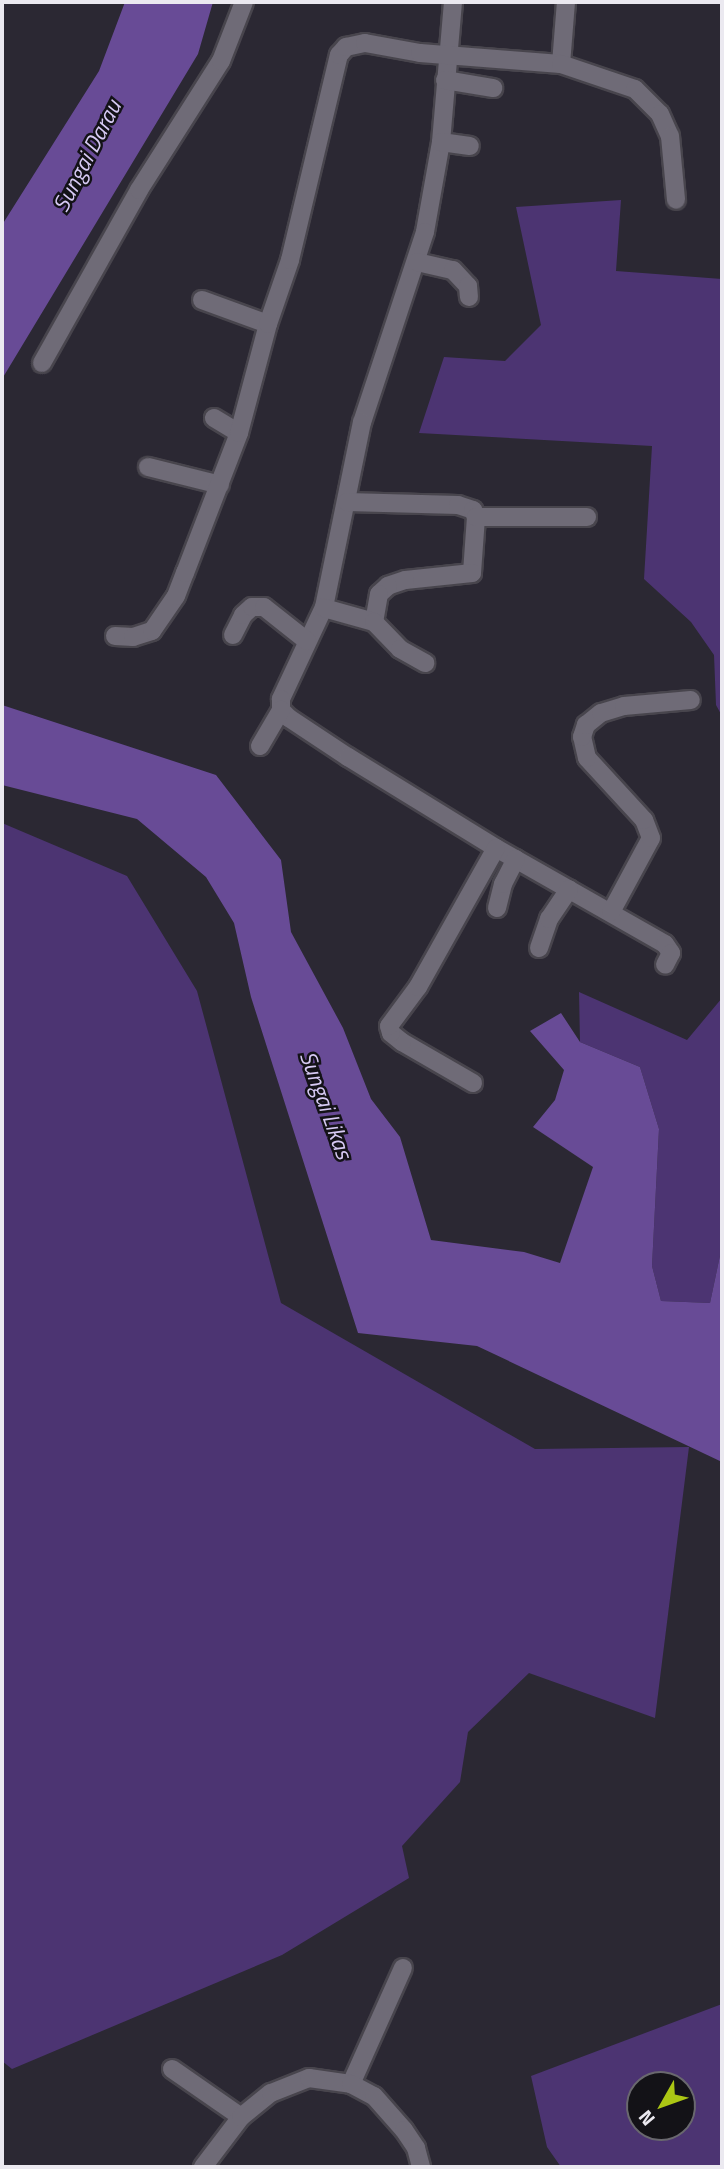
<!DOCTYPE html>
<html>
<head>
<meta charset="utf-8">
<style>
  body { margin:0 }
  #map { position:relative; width:724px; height:2169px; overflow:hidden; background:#2b2833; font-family:"Titillium Web",sans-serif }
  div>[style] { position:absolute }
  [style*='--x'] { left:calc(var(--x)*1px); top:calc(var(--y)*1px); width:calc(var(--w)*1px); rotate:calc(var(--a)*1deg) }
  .green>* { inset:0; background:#4c3472 }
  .water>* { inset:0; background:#684b96 }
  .roads { filter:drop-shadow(2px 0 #48454d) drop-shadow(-2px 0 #48454d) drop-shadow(0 2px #48454d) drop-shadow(0 -2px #48454d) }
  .minor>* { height:18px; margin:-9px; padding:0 9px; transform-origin:9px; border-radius:9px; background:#6f6b77 }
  span { translate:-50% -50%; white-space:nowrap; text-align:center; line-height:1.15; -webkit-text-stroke:5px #131217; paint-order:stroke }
  .water-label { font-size:23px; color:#d7caf4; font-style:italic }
  .frame { position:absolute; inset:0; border:4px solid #ebe9f0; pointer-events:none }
  .north { position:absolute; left:626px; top:2071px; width:70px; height:70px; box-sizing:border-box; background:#131217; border:2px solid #69686e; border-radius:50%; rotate:230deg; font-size:19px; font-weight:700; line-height:28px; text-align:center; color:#ebe9f0 }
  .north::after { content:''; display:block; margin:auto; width:24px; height:32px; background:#abc614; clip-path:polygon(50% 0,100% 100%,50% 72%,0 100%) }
</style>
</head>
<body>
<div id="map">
  <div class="green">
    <i style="clip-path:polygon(621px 200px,616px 271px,722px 279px,722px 716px,716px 705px,714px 655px,691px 622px,644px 579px,652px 446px,419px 433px,444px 357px,505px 361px,541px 325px,516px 207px)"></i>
    <i style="clip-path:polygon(2px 823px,127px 876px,197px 991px,281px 1303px,535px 1449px,689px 1447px,655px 1718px,529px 1673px,468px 1732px,460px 1782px,402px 1846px,409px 1878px,282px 1955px,12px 2069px,2px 2061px)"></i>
    <i style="clip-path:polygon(579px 992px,687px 1040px,722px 998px,722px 1246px,710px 1303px,661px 1301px,652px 1266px,659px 1129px,640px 1067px,580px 1042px)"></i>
    <i style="clip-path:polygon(evenodd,722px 2004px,722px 2167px,561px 2167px,547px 2147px,531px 2076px,722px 2004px,682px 2085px,682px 2127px,640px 2127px,640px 2085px,682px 2085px)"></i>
  </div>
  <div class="water">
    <i style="clip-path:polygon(125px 2px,213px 2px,198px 54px,2px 379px,2px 225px,99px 71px)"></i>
    <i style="clip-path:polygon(2px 705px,216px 775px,281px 860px,291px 932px,343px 1028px,371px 1099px,400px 1137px,431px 1240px,524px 1252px,560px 1263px,593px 1167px,533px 1127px,555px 1100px,564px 1070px,530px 1031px,561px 1013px,580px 1042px,640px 1067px,659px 1129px,652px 1266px,661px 1301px,710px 1303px,722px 1246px,722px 1462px,477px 1346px,358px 1333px,251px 997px,234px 923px,206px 877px,137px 819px,2px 785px)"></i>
  </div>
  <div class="roads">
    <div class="minor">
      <i style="--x:453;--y:2;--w:141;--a:94.9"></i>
      <i style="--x:441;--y:142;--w:91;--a:100.1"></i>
      <i style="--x:425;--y:232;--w:200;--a:108.3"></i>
      <i style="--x:362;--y:422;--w:189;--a:101.6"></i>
      <i style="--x:324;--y:607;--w:102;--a:115.1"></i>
      <i style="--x:281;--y:699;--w:11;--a:90"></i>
      <i style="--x:281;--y:710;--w:11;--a:45"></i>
      <i style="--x:289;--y:718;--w:71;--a:33.5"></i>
      <i style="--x:348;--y:757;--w:174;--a:31.6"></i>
      <i style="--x:496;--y:848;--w:194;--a:29.6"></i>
      <i style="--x:665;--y:944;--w:11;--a:56"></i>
      <i style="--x:671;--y:953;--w:13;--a:117"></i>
      <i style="--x:561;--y:64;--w:62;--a:-85.4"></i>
      <i style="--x:445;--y:80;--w:49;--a:9.5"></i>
      <i style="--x:441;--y:142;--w:29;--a:8"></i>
      <i style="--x:417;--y:262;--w:37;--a:13"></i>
      <i style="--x:453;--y:270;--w:22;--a:47"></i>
      <i style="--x:468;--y:286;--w:11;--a:85"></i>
      <i style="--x:202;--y:300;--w:70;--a:20"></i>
      <i style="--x:42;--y:363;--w:198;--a:-60.7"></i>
      <i style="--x:139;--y:190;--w:153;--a:-57.6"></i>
      <i style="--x:221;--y:61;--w:63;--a:-68.7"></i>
      <i style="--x:214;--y:418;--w:29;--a:31"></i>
      <i style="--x:148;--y:467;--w:74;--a:14"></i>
      <i style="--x:347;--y:502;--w:111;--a:1.5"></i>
      <i style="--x:458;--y:505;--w:16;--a:18"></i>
      <i style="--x:473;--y:510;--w:8;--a:67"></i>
      <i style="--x:476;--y:517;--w:56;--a:94.1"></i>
      <i style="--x:472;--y:573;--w:67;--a:174"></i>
      <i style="--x:405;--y:580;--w:18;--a:161"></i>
      <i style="--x:388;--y:586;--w:12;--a:138"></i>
      <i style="--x:379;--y:594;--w:28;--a:100"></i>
      <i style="--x:476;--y:517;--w:111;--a:0"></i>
      <i style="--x:324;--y:608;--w:52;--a:15.6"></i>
      <i style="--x:374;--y:622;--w:37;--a:46"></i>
      <i style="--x:400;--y:649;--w:29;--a:29"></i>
      <i style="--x:233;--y:635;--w:22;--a:-63"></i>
      <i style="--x:243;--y:615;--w:12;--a:-42"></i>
      <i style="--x:252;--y:607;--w:12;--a:0"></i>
      <i style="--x:264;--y:607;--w:55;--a:38.3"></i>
      <i style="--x:115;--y:636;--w:18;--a:3"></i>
      <i style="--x:133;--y:637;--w:20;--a:-18"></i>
      <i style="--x:152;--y:631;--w:42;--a:-55.6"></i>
      <i style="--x:176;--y:596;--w:25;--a:-69"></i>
      <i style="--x:185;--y:573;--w:150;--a:-68.9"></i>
      <i style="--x:239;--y:433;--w:113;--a:-75.1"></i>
      <i style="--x:268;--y:324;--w:68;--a:-71"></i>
      <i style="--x:290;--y:260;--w:211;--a:-76.6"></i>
      <i style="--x:339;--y:55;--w:11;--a:-49"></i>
      <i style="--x:346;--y:47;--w:19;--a:-12"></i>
      <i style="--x:365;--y:43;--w:56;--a:10.3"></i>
      <i style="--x:420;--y:53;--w:141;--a:4.5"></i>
      <i style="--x:561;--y:64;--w:78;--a:18.7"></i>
      <i style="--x:635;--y:89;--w:35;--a:45"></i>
      <i style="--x:660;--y:114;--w:24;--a:66"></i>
      <i style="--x:670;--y:136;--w:64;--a:84.6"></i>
      <i style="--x:260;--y:746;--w:42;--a:-59.7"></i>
      <i style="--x:497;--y:908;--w:25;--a:-76"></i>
      <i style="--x:503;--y:884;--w:28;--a:-63"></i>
      <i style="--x:611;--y:912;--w:84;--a:-61.6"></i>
      <i style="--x:651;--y:838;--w:19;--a:-111"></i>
      <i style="--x:644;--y:820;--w:84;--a:-132.6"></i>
      <i style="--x:587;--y:758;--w:22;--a:-103"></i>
      <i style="--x:582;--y:737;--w:13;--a:-72"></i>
      <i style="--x:586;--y:725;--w:19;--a:-39"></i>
      <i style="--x:601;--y:713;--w:24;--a:-17"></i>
      <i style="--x:624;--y:706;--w:67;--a:-5.1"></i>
      <i style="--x:539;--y:948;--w:31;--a:-71"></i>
      <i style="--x:549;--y:919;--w:36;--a:-56"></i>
      <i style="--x:473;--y:1083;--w:82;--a:-150"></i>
      <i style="--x:402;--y:1042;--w:14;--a:-141"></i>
      <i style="--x:391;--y:1033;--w:7;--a:-106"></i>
      <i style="--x:389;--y:1026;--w:49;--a:-53.4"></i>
      <i style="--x:418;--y:987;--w:159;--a:-60.7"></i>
      <i style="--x:172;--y:2069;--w:84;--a:34.8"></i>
      <i style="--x:351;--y:2084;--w:127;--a:-65.9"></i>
      <i style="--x:203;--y:2167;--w:63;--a:-52.8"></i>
      <i style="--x:241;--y:2117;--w:38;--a:-39"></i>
      <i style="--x:271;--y:2093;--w:41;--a:-21.5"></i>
      <i style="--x:309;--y:2078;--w:42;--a:8.1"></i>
      <i style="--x:351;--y:2084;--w:26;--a:28"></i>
      <i style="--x:374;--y:2096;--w:45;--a:48.6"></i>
      <i style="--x:404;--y:2130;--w:22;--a:56"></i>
      <i style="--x:416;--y:2148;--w:20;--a:75"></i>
    </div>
  </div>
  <div class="water-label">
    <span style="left:87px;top:156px;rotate:-63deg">Sungai Darau</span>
    <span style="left:326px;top:1105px;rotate:70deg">Sungai Likas</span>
  </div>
  <div class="frame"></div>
  <div class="north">N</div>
</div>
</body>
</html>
